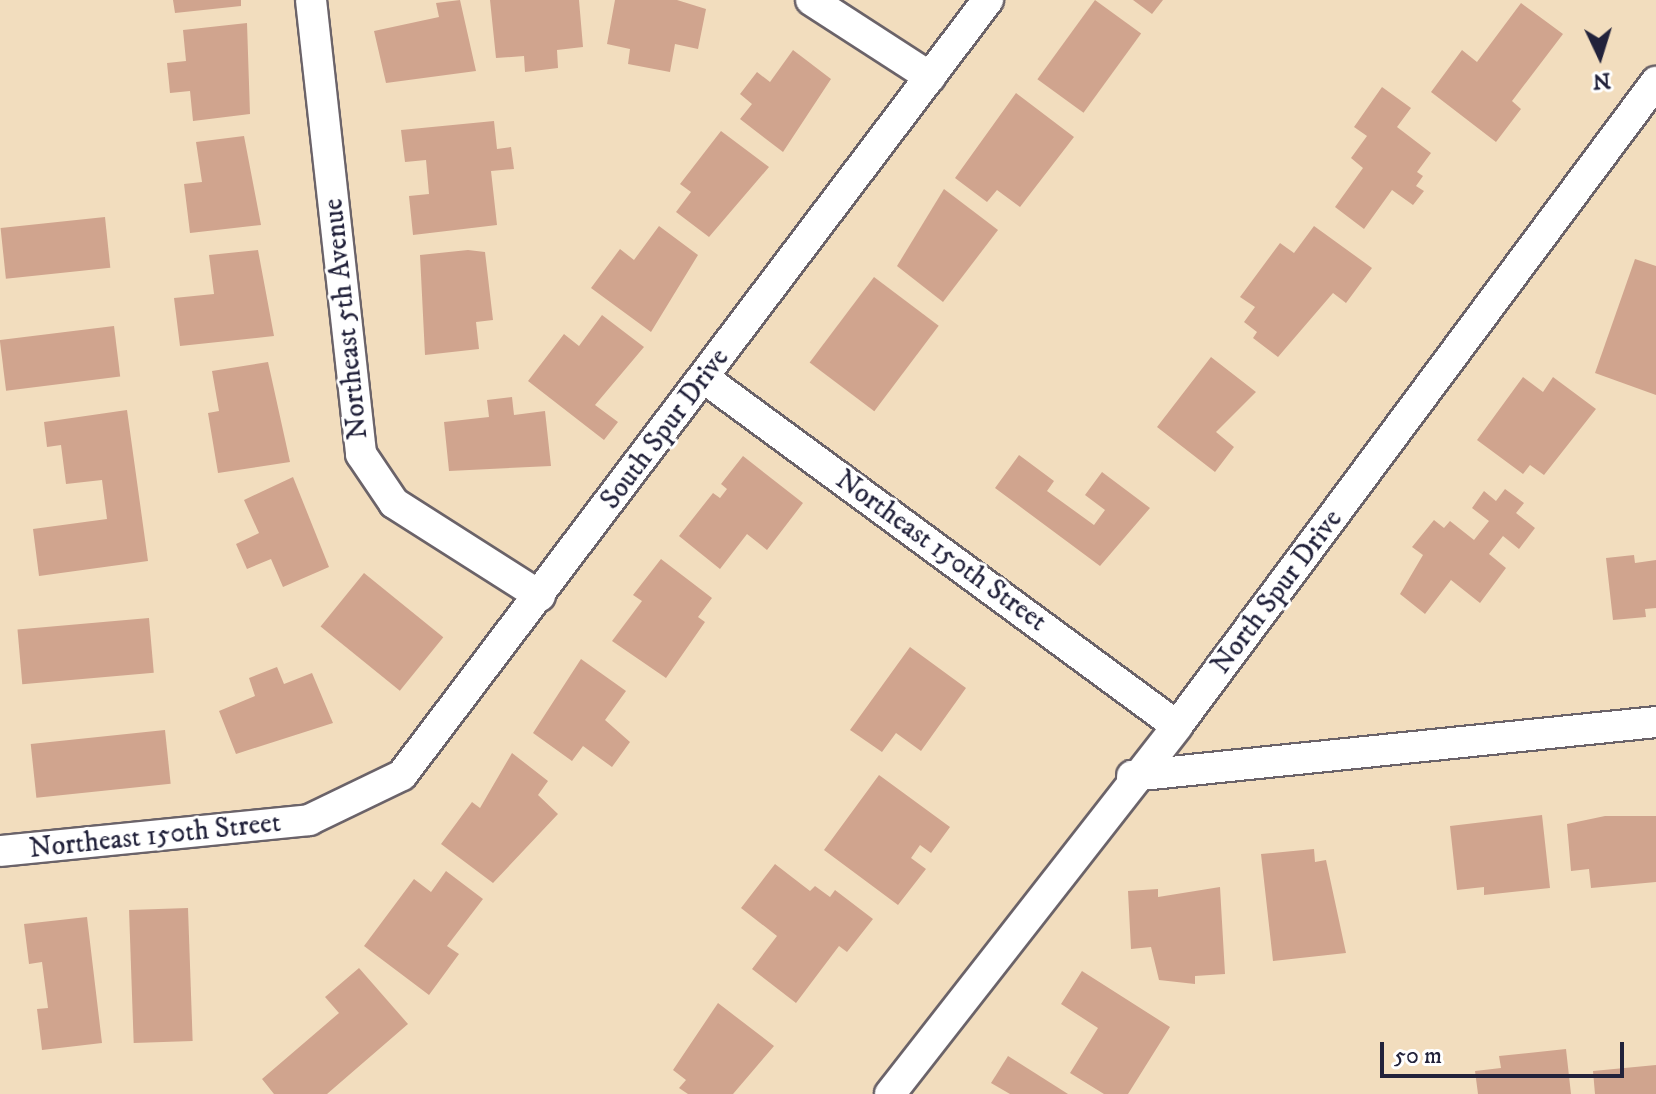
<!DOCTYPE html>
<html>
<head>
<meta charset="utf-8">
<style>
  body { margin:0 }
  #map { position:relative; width:1656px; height:1094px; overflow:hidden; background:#f2ddbe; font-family:"IM FELL DW Pica",serif }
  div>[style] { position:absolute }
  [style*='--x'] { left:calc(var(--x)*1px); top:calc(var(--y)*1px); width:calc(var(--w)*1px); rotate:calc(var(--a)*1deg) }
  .building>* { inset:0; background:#d0a48e; transform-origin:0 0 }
  .roads { filter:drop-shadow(2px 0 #6b6369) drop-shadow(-2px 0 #6b6369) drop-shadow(0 2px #6b6369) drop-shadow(0 -2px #6b6369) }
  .minor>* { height:30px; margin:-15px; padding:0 15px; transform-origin:15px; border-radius:15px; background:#fff }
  span { translate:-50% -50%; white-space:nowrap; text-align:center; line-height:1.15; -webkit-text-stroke:6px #fff; paint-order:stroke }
  .street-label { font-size:28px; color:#22223b }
  .north { position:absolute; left:1560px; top:16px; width:80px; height:80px; -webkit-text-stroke:6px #fff; paint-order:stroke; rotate:176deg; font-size:22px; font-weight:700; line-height:32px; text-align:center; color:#22223b }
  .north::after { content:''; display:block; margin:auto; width:28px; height:36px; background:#22223b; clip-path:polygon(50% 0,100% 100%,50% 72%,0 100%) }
  .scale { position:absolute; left:1380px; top:1042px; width:244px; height:36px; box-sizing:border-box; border:4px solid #22223b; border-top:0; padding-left:10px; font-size:24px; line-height:28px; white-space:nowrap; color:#22223b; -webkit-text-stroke:6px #fff; paint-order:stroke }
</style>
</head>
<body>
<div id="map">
  <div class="building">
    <i style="clip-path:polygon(173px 0,241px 0,241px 6px,175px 13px)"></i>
    <i style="clip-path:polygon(460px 0,476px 71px,386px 83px,374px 31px,439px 17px,436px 3px)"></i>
    <i style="clip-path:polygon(490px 0,579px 0,583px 47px,557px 50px,558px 68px,525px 72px,524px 56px,496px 58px)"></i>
    <i style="clip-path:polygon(615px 0,677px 0,706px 9px,698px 49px,675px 44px,670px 72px,628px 64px,630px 49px,607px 44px)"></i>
    <i style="left:1095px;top:0;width:57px;height:98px;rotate:36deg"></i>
    <i style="clip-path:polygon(1133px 0,1163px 0,1152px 14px)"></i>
    <i style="clip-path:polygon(1521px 3px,1563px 34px,1512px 101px,1521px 109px,1496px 142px,1431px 92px,1462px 50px,1477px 62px)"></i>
    <i style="clip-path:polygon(247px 23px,250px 114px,193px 121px,190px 91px,170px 93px,167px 63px,186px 61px,183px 30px)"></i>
    <i style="clip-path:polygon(793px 50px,831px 79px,783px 152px,740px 119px,752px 104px,740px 94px,757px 72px,770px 82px)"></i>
    <i style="clip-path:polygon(1382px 87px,1411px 108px,1397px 127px,1431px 153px,1417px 172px,1423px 176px,1416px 186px,1424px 191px,1413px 205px,1392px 190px,1364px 229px,1335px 207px,1363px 168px,1351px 158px,1367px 136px,1354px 127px)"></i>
    <i style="clip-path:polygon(1016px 93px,1074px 137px,1020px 207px,997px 190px,987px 202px,955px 178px)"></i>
    <i style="clip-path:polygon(494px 121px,497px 149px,511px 147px,514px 169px,491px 171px,497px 225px,413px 235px,409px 196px,429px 194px,426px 160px,405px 162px,401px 130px)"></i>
    <i style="clip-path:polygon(721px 131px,769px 167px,709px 237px,676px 212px,691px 192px,680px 184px)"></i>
    <i style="clip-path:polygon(244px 136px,261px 225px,190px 233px,184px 184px,202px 182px,196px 142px)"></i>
    <i style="clip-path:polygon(944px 189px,998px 230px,943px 302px,897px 266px)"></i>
    <i style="left:105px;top:217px;width:51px;height:105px;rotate:84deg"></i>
    <i style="clip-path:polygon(659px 226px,698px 255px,651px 332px,591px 288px,620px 249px,634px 260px)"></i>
    <i style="clip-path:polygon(1314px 226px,1372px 268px,1346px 303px,1333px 293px,1278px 357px,1253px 338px,1257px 332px,1244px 322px,1255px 307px,1240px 297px,1280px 243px,1294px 253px)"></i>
    <i style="clip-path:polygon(258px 250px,274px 336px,180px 346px,174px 298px,214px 294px,209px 255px)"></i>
    <i style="clip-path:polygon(468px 250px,485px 252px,493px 320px,476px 322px,479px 349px,425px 355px,420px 255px)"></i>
    <i style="clip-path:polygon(1635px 259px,1656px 266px,1656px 395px,1595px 373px)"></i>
    <i style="left:874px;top:277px;width:81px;height:107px;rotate:37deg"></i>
    <i style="clip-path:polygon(602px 315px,644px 347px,595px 405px,618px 422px,604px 440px,528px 381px,564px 334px,579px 346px)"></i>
    <i style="left:114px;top:326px;width:51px;height:115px;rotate:83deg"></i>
    <i style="clip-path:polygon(1211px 357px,1256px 392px,1216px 432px,1234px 447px,1215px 472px,1157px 427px)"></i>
    <i style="clip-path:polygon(268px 362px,290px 462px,218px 473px,208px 413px,219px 411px,212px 371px)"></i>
    <i style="clip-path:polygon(1523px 377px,1543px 392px,1553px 377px,1596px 409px,1544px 475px,1530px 465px,1523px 474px,1477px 440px)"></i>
    <i style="clip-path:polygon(512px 397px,514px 415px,545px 411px,551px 466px,449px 471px,444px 422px,489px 417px,487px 400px)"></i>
    <i style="clip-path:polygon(127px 410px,148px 561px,39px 576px,33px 529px,107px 519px,102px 480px,66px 484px,61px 445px,47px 447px,44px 422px)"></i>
    <i style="clip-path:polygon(1019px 455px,1054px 481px,1047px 491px,1094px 525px,1105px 510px,1085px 495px,1102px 472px,1150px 508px,1100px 566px,995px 488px)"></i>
    <i style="clip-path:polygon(743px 456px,803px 503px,767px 550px,747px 534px,720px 569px,679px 536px,713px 493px,720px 498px,727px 489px,721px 484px)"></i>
    <i style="clip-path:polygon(293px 477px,329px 567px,283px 587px,271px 559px,247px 569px,236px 544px,259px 533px,244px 500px)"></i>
    <i style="clip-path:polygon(1505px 489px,1524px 503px,1516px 513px,1535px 528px,1519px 549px,1503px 536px,1489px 554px,1506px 568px,1480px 603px,1451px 580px,1425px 614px,1400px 594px,1423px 555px,1412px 547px,1434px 520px,1444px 528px,1450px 521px,1474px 540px,1489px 521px,1472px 508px,1484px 491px,1496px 501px)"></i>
    <i style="clip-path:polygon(1634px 555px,1635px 563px,1656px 560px,1656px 608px,1645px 609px,1646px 617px,1613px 620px,1606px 558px)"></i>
    <i style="clip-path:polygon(661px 559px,712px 598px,698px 617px,705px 622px,666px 678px,612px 641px,642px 601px,633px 595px)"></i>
    <i style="left:364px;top:573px;width:102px;height:69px;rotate:39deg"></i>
    <i style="left:149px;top:618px;width:55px;height:132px;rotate:85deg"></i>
    <i style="clip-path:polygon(910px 647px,966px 688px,921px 751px,896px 733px,882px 752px,850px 730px)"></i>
    <i style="clip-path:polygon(581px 659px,626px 691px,605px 720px,630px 742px,612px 767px,583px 746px,572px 761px,533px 733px)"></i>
    <i style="clip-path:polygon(277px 667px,284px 684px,312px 673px,333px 723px,236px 754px,219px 711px,255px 696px,249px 678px)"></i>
    <i style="left:165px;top:730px;width:54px;height:135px;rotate:84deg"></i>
    <i style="clip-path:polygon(512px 753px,548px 781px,538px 795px,558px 814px,493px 883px,441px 844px,472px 802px,480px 808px)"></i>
    <i style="clip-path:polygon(879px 775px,950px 827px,931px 853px,920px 845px,911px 858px,926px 869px,898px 905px,824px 850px)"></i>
    <i style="clip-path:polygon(1542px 815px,1550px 888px,1484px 895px,1484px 887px,1457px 890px,1450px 826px)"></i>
    <i style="clip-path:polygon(1605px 816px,1656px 816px,1656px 882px,1591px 888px,1589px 869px,1571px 871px,1567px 824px)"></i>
    <i style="clip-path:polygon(1314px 849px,1315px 862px,1326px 860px,1346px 953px,1273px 961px,1261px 854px)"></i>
    <i style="clip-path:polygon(775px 864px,810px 891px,815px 886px,830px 897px,835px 890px,873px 919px,847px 952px,839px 946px,796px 1003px,752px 969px,777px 936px,741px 908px)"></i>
    <i style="clip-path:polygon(446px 871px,483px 899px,447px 946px,459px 954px,429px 995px,364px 946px,414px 879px,431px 892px)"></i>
    <i style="clip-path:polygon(1220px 887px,1225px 974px,1195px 976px,1195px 984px,1159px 980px,1151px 947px,1131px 949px,1128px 891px,1158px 889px,1158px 897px)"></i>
    <i style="left:188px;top:908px;width:133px;height:59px;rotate:88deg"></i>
    <i style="clip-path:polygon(87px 917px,102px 1043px,42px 1050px,37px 1009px,48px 1008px,42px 962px,29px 964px,24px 924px)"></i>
    <i style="clip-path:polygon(359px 968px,408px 1024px,327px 1094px,274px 1094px,262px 1079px,339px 1013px,325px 997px)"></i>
    <i style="clip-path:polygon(1082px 971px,1170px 1027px,1128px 1094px,1104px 1094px,1070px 1073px,1098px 1028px,1061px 1004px)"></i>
    <i style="clip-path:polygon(718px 1003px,774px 1046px,733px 1094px,688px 1094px,679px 1088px,686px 1080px,673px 1070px)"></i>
    <i style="clip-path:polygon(1566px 1049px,1571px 1094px,1478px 1094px,1475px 1071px,1501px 1068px,1499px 1056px)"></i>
    <i style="clip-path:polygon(1008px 1056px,1068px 1094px,1010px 1094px,991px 1083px)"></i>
    <i style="clip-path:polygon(1656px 1065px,1656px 1094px,1595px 1094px,1593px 1071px)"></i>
  </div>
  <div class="roads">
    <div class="minor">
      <i style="--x:311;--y:0;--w:457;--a:83.7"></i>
      <i style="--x:361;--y:454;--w:59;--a:56"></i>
      <i style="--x:394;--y:503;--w:173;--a:32.5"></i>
      <i style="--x:811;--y:0;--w:142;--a:32.9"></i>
      <i style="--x:704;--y:378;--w:587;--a:36.34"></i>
      <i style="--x:1132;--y:776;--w:527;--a:-5.88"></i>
      <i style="--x:0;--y:851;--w:311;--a:-5.7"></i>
      <i style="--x:309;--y:820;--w:103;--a:-25.8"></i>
      <i style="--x:402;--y:775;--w:972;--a:-52.91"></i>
      <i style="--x:890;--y:1094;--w:467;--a:-52"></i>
      <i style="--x:1177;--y:726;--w:803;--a:-53.36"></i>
    </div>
  </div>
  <div class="street-label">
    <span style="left:346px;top:319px;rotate:-96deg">Northeast 5th Avenue</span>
    <span style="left:665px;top:429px;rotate:-53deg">South Spur Drive</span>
    <span style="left:941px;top:551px;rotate:36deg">Northeast 150th Street</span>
    <span style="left:1277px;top:592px;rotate:-53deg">North Spur Drive</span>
    <span style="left:155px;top:836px;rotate:-6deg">Northeast 150th Street</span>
  </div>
  <div class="north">N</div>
  <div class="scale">50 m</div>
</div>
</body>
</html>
